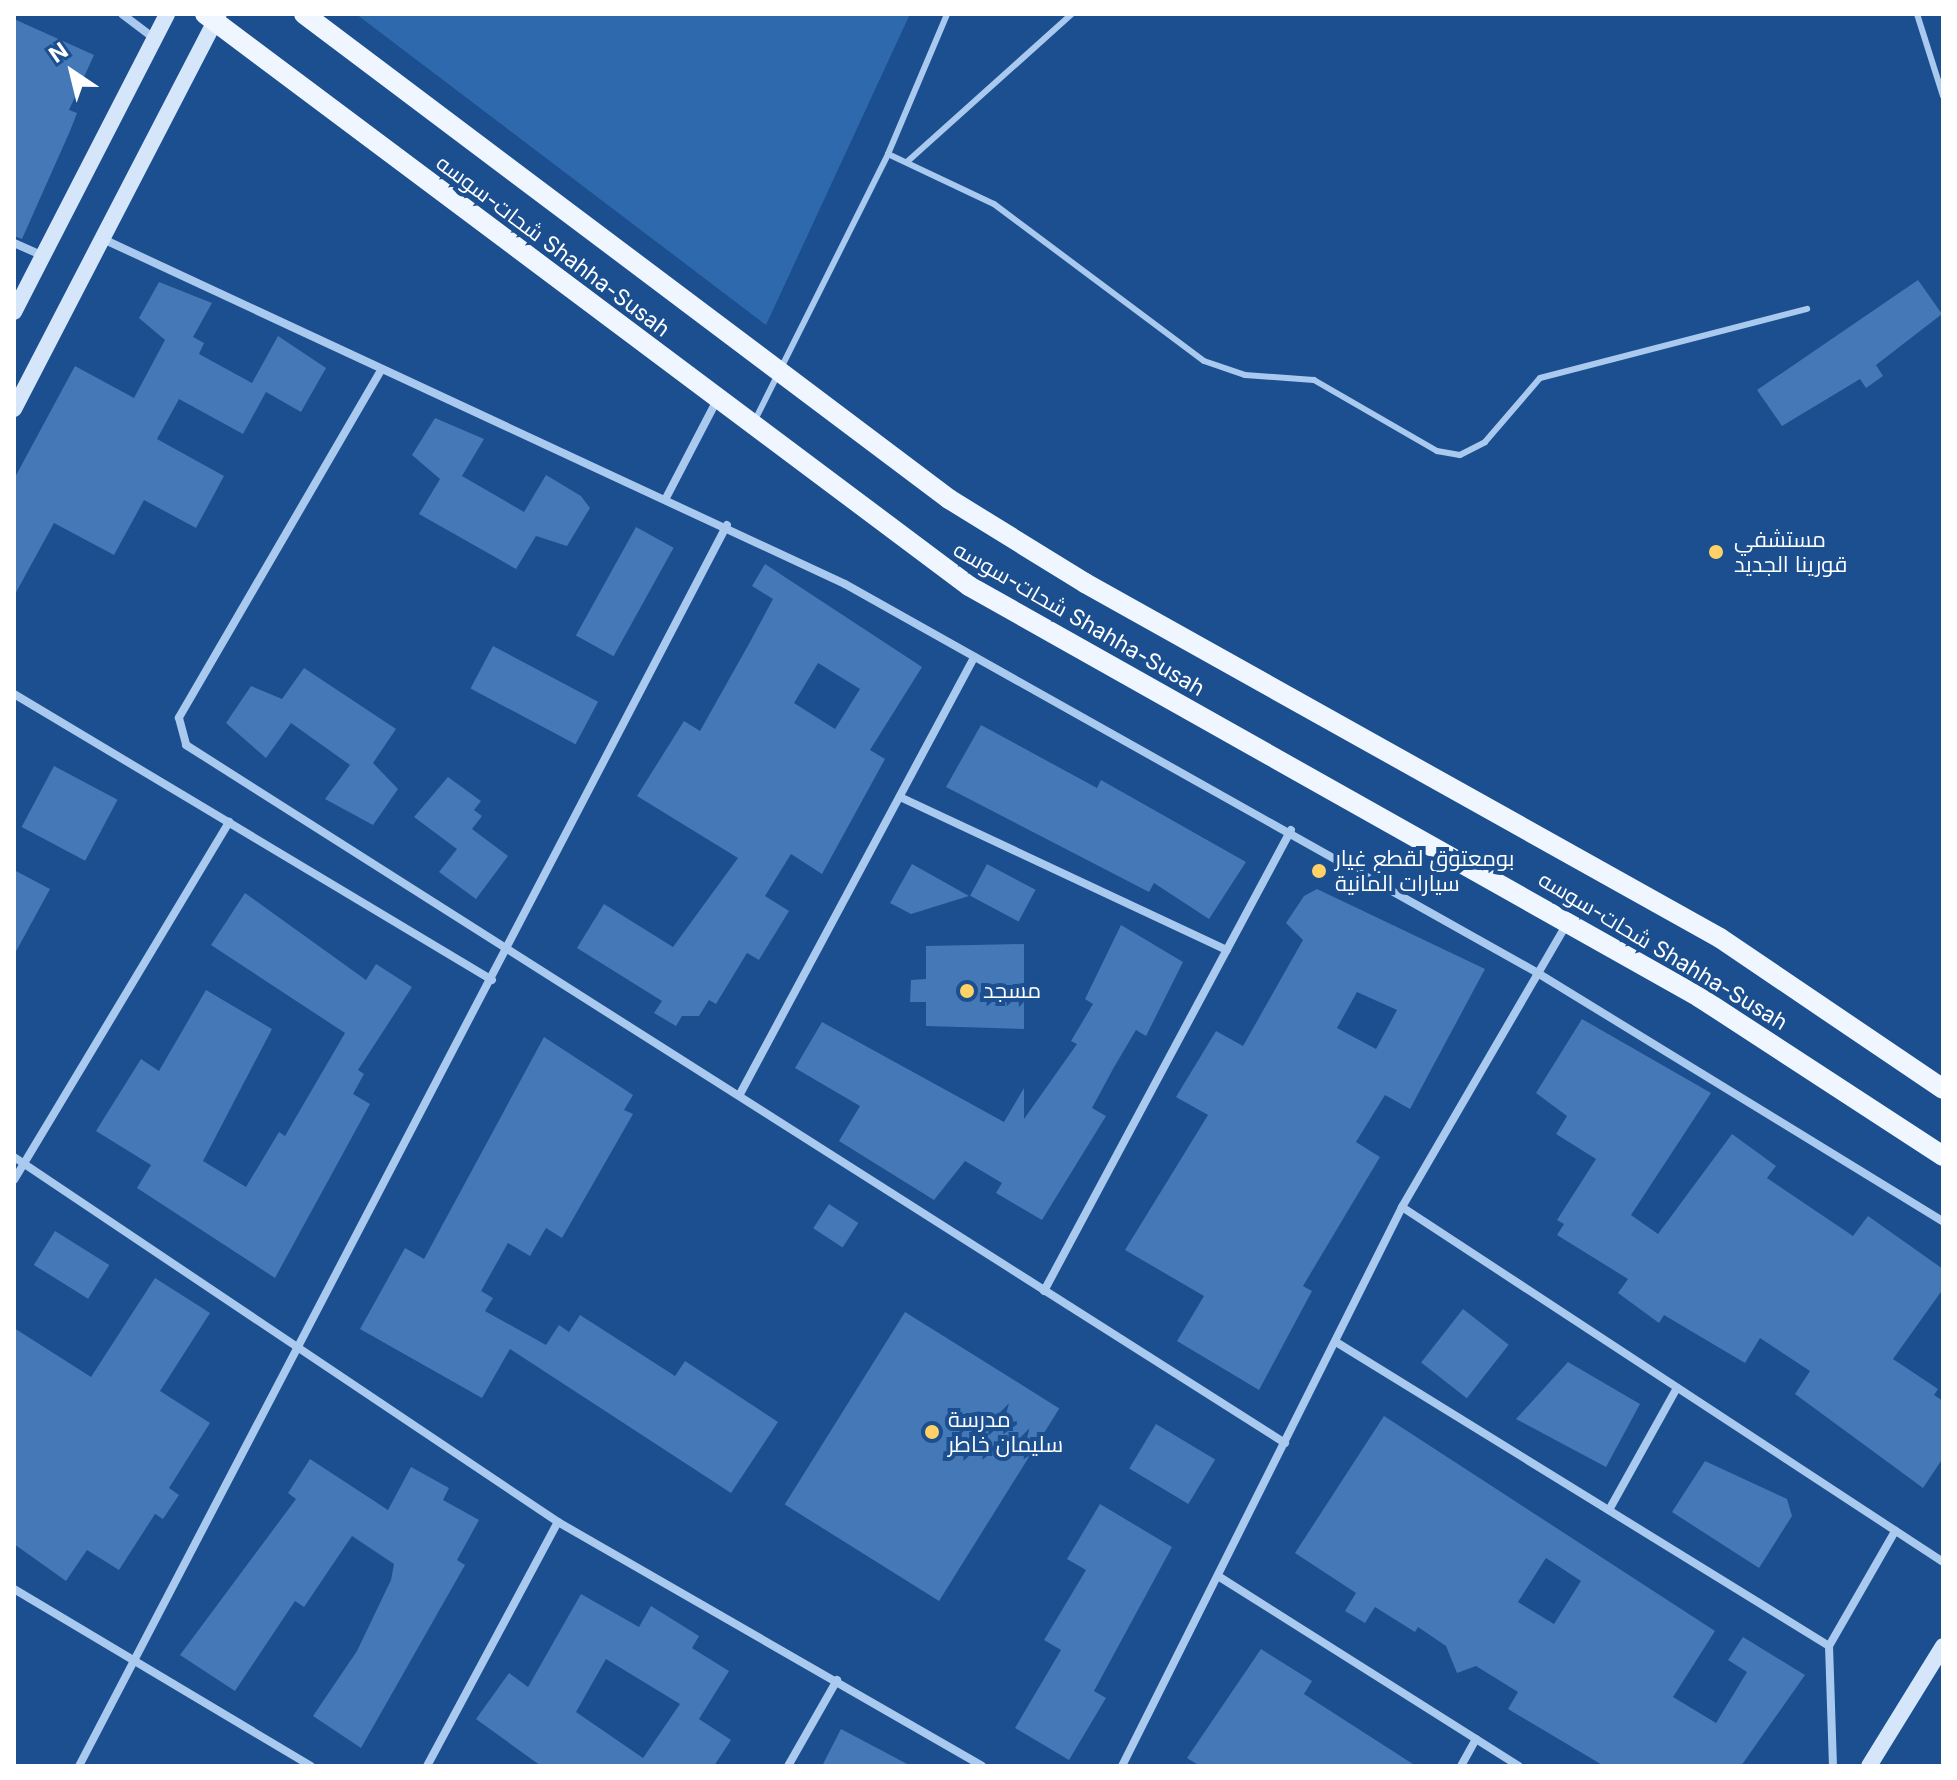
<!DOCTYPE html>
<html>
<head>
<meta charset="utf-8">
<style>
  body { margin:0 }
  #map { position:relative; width:1957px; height:1780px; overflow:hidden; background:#1b4f8f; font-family:Inter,Cairo,sans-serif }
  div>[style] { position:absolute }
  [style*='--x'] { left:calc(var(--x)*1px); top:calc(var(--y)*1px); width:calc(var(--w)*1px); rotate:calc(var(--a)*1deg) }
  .green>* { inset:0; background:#2e69ad }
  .building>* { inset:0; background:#4478b7; transform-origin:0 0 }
  .lane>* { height:6px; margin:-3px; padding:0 3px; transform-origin:3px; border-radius:3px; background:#a9c9ee }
  .street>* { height:8px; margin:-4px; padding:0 4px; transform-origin:4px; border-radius:4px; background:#a9c9ee }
  .secondary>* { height:16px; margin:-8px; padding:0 8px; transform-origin:8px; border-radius:8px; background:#d6e6fa }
  .primary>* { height:20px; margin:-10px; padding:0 10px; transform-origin:10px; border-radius:10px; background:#f0f6ff }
  .dots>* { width:22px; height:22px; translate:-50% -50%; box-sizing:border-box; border:4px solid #1b4f8f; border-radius:50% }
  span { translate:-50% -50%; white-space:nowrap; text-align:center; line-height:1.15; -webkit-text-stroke:8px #1b4f8f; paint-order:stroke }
  .street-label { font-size:22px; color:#fff }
  .poi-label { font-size:22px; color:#fff }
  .left { translate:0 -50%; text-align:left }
  .frame { position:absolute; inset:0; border:16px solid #fff; pointer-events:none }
  .north { position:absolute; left:32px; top:32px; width:80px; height:80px; -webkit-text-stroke:6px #1b4f8f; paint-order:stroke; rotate:325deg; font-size:22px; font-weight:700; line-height:32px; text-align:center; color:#fff }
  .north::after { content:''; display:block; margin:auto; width:28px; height:36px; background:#fff; clip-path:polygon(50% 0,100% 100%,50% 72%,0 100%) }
</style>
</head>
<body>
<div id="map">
  <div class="green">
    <i style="clip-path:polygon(356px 14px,910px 14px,766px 325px)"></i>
  </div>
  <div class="building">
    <i style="clip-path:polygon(14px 19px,94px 55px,69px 110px,77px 113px,70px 131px,22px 239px,14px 236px)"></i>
    <i style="clip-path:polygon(1918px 280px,1942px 314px,1876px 365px,1883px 376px,1866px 388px,1860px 379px,1782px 426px,1757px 390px)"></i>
    <i style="clip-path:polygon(159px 282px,212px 303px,193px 337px,204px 343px,199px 354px,252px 383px,278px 336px,326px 368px,301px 412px,266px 392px,243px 434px,179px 399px,157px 439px,224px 476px,196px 528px,144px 500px,114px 555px,54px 523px,14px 596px,14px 479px,75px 366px,134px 398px,165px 340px,139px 318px)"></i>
    <i style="clip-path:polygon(435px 418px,484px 439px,462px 476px,524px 512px,546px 475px,581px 496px,590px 508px,567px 546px,536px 536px,516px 569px,419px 514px,440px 479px,412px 455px)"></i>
    <i style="left:636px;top:527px;width:43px;height:124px;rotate:29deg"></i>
    <i style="clip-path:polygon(evenodd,765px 564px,922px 667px,870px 750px,885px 759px,822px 874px,791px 854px,765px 896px,789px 911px,759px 960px,747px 953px,716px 1004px,709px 1000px,699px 1016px,682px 1016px,676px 1026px,654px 1013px,662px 1001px,577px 948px,604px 904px,673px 947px,738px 858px,637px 796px,684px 721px,700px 731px,750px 642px,773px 599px,752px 586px,765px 564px,818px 663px,860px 689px,835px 729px,794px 703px,818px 663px)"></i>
    <i style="left:493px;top:646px;width:119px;height:48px;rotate:28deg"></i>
    <i style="clip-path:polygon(304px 668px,396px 729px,373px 763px,398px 789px,373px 825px,325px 799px,350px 765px,291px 723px,266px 758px,226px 723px,251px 686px,282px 699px)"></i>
    <i style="clip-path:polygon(981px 725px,1097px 788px,1101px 780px,1246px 862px,1209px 919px,1154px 883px,1149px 892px,946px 787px)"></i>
    <i style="left:54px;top:766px;width:72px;height:69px;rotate:28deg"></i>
    <i style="clip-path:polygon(448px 777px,481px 801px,474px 810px,482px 816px,472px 829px,508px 856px,476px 899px,439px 872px,457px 849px,414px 817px)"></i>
    <i style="clip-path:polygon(912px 864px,969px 896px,911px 914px,890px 903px)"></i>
    <i style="left:987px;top:864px;width:55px;height:36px;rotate:28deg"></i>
    <i style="clip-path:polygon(14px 870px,50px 889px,14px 955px)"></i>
    <i style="clip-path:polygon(evenodd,1317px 889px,1485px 969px,1410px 1109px,1385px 1095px,1356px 1142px,1380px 1157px,1303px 1286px,1312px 1291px,1259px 1390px,1177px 1341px,1204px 1296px,1125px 1250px,1208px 1115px,1176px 1097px,1216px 1031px,1243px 1046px,1303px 940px,1286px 923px,1304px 896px,1317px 889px,1357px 992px,1397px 1010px,1376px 1049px,1337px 1028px,1357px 992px)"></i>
    <i style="clip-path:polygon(245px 893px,366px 980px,376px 964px,412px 987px,358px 1070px,364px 1074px,353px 1094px,370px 1104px,275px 1278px,137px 1188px,151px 1165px,96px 1131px,141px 1059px,159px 1071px,206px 990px,272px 1029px,203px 1161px,246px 1187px,279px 1132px,285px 1136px,345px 1033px,211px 945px)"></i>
    <i style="clip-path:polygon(1121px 925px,1183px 962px,1146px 1036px,1136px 1030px,1113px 1069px,1092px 1108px,1106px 1116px,1042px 1220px,996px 1193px,1002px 1183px,965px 1161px,934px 1200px,905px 1182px,839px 1141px,860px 1106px,795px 1068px,822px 1022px,1004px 1122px,1024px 1088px,1024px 1119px,1077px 1044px,1071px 1041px,1093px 1004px,1085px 999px)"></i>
    <i style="clip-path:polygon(1024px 944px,1024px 1029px,926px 1026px,926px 1002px,910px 1002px,911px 980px,926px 979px,926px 946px)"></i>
    <i style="clip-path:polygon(1582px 1019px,1711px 1093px,1631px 1215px,1658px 1234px,1732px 1134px,1776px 1166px,1767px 1178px,1853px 1236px,1868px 1216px,1943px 1269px,1943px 1289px,1893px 1359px,1938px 1389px,1934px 1395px,1943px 1401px,1943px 1458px,1923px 1488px,1795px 1394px,1810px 1371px,1760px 1338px,1745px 1363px,1664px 1315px,1659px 1323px,1618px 1293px,1628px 1279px,1557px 1235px,1564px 1224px,1557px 1220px,1596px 1159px,1556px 1134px,1567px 1116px,1536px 1093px)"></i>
    <i style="clip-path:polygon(544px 1037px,633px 1095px,624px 1110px,633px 1114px,562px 1238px,546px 1228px,530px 1256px,508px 1243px,481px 1291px,493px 1298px,485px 1311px,546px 1345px,559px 1325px,569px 1332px,580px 1315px,675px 1376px,685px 1361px,778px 1422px,731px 1493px,510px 1349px,482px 1398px,360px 1329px,405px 1248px,424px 1259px)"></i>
    <i style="left:829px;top:1204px;width:35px;height:29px;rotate:33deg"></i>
    <i style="left:55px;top:1231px;width:64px;height:40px;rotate:32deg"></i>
    <i style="clip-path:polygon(155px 1278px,210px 1313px,160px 1391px,210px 1423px,169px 1488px,179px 1495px,163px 1519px,155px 1514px,119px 1570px,87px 1550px,66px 1581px,14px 1544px,14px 1328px,91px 1377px)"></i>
    <i style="left:1463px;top:1309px;width:58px;height:68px;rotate:38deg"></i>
    <i style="left:905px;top:1312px;width:182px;height:227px;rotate:32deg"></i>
    <i style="clip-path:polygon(1568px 1362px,1640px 1404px,1606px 1467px,1516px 1419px)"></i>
    <i style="clip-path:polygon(evenodd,1384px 1416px,1715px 1631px,1673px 1697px,1716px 1723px,1747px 1672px,1728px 1660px,1743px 1637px,1805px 1675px,1741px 1766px,1604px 1766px,1508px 1709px,1518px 1692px,1476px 1666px,1457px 1673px,1446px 1646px,1418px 1627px,1415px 1632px,1375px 1607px,1365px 1623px,1345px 1611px,1356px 1593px,1295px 1553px,1384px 1416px,1546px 1558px,1581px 1581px,1554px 1624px,1518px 1602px,1546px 1558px)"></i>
    <i style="left:1156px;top:1424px;width:69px;height:52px;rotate:31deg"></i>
    <i style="clip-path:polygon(310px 1459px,388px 1510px,411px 1467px,449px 1488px,443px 1500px,479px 1520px,457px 1560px,465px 1565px,361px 1748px,313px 1716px,357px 1651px,391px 1580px,394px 1564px,352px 1536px,304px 1607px,295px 1601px,235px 1691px,180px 1655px,296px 1499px,288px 1493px)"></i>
    <i style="clip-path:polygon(1705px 1461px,1787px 1499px,1792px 1516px,1759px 1568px,1672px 1512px)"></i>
    <i style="clip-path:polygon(1100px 1504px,1172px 1547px,1094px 1691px,1106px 1698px,1069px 1760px,1015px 1728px,1061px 1650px,1044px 1640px,1086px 1570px,1067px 1559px)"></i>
    <i style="clip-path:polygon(evenodd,581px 1594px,639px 1627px,651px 1606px,699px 1636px,692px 1648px,729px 1671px,699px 1719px,731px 1740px,714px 1766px,541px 1766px,476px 1719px,509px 1673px,528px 1687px,581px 1594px,606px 1659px,680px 1704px,643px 1758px,576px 1712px,606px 1659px)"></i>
    <i style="clip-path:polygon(1261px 1649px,1312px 1681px,1304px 1694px,1416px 1766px,1200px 1766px,1187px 1758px)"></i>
    <i style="clip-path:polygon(841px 1729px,911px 1766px,822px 1766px)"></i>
  </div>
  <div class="lane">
    <i style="--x:1917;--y:14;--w:86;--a:72.4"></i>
    <i style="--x:888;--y:154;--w:117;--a:25.3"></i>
    <i style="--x:994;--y:204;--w:262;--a:36.8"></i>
    <i style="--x:1204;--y:361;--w:43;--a:18.9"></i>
    <i style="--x:1245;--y:375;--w:69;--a:4.1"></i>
    <i style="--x:1314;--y:380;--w:142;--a:30"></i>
    <i style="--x:1437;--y:451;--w:23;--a:10"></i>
    <i style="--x:1460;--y:455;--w:28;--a:-27"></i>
    <i style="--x:1485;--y:442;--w:84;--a:-49.3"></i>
    <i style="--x:1540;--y:378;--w:276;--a:-14.5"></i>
    <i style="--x:908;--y:161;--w:220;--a:-41.9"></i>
    <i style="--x:755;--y:420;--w:297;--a:-63.4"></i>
    <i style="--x:888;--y:154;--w:152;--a:-67.1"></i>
  </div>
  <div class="street">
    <i style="--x:122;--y:14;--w:41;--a:37.1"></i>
    <i style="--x:103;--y:239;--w:818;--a:24.94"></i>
    <i style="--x:845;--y:584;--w:792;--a:29.31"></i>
    <i style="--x:1536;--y:972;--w:477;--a:31.5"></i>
    <i style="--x:14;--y:243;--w:32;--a:24"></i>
    <i style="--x:380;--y:372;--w:400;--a:120.2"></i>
    <i style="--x:179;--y:718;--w:28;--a:75"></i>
    <i style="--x:186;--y:745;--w:1302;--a:32.42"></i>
    <i style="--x:666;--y:498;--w:110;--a:-62.5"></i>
    <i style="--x:14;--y:694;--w:557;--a:30.89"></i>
    <i style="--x:900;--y:797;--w:361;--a:25.1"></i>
    <i style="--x:740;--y:1094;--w:496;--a:-61.8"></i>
    <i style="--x:14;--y:1157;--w:655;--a:33.86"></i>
    <i style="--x:558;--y:1522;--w:489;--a:29.9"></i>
    <i style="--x:14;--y:1180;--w:418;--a:-59"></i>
    <i style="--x:1402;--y:1207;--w:647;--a:33.27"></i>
    <i style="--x:1044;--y:1291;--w:523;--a:-61.82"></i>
    <i style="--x:1336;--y:1342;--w:579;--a:31.66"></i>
    <i style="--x:1609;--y:1510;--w:140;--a:-60.9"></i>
    <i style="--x:1218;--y:1576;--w:356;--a:32.3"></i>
    <i style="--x:14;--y:1589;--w:346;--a:30.8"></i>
    <i style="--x:79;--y:1766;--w:1400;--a:-62.43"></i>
    <i style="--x:427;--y:1766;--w:277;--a:-61.8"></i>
    <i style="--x:788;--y:1766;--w:99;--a:-60.3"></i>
    <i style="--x:1122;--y:1766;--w:625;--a:-63.39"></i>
    <i style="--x:1402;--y:1207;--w:326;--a:-59.8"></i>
    <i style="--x:1461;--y:1766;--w:31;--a:-61"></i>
    <i style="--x:1833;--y:1766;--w:120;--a:-91.9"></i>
    <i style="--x:1829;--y:1646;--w:133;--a:-60.1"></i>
  </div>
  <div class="secondary">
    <i style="--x:14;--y:312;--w:335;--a:-62.8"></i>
    <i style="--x:14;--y:409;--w:445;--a:-62.6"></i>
    <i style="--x:1869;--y:1766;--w:141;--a:-58.3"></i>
  </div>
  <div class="primary">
    <i style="--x:205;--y:14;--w:954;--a:36.82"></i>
    <i style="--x:969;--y:586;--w:838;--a:29.38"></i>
    <i style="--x:1699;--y:997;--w:291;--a:33.1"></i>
    <i style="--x:304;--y:14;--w:807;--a:36.94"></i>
    <i style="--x:949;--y:499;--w:160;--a:31.7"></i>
    <i style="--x:1085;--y:583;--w:727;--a:29.21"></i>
    <i style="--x:1720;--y:938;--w:269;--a:34.1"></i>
  </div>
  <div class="dots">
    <i style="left:1716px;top:552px;background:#ffd166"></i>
    <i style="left:1319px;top:871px;background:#ffd166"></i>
    <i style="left:967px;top:991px;background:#ffd166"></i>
    <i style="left:932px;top:1432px;background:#ffd166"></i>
  </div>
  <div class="street-label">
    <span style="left:553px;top:246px;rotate:37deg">شحات-سوسه Shahha-Susah</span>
    <span style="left:1079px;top:619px;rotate:30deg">شحات-سوسه Shahha-Susah</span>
    <span style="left:1663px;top:951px;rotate:31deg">شحات-سوسه Shahha-Susah</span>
  </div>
  <div class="poi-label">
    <span class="left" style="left:1734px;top:552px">مستشفي<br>قورينا الجديد</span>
    <span class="left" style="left:1335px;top:871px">بومعتوق لقطع غيار<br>سيارات المانية</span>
    <span class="left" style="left:983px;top:991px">مسجد</span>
    <span class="left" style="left:948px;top:1432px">مدرسة<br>سليمان خاطر</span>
  </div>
  <div class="frame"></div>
  <div class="north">N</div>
</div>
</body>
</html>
